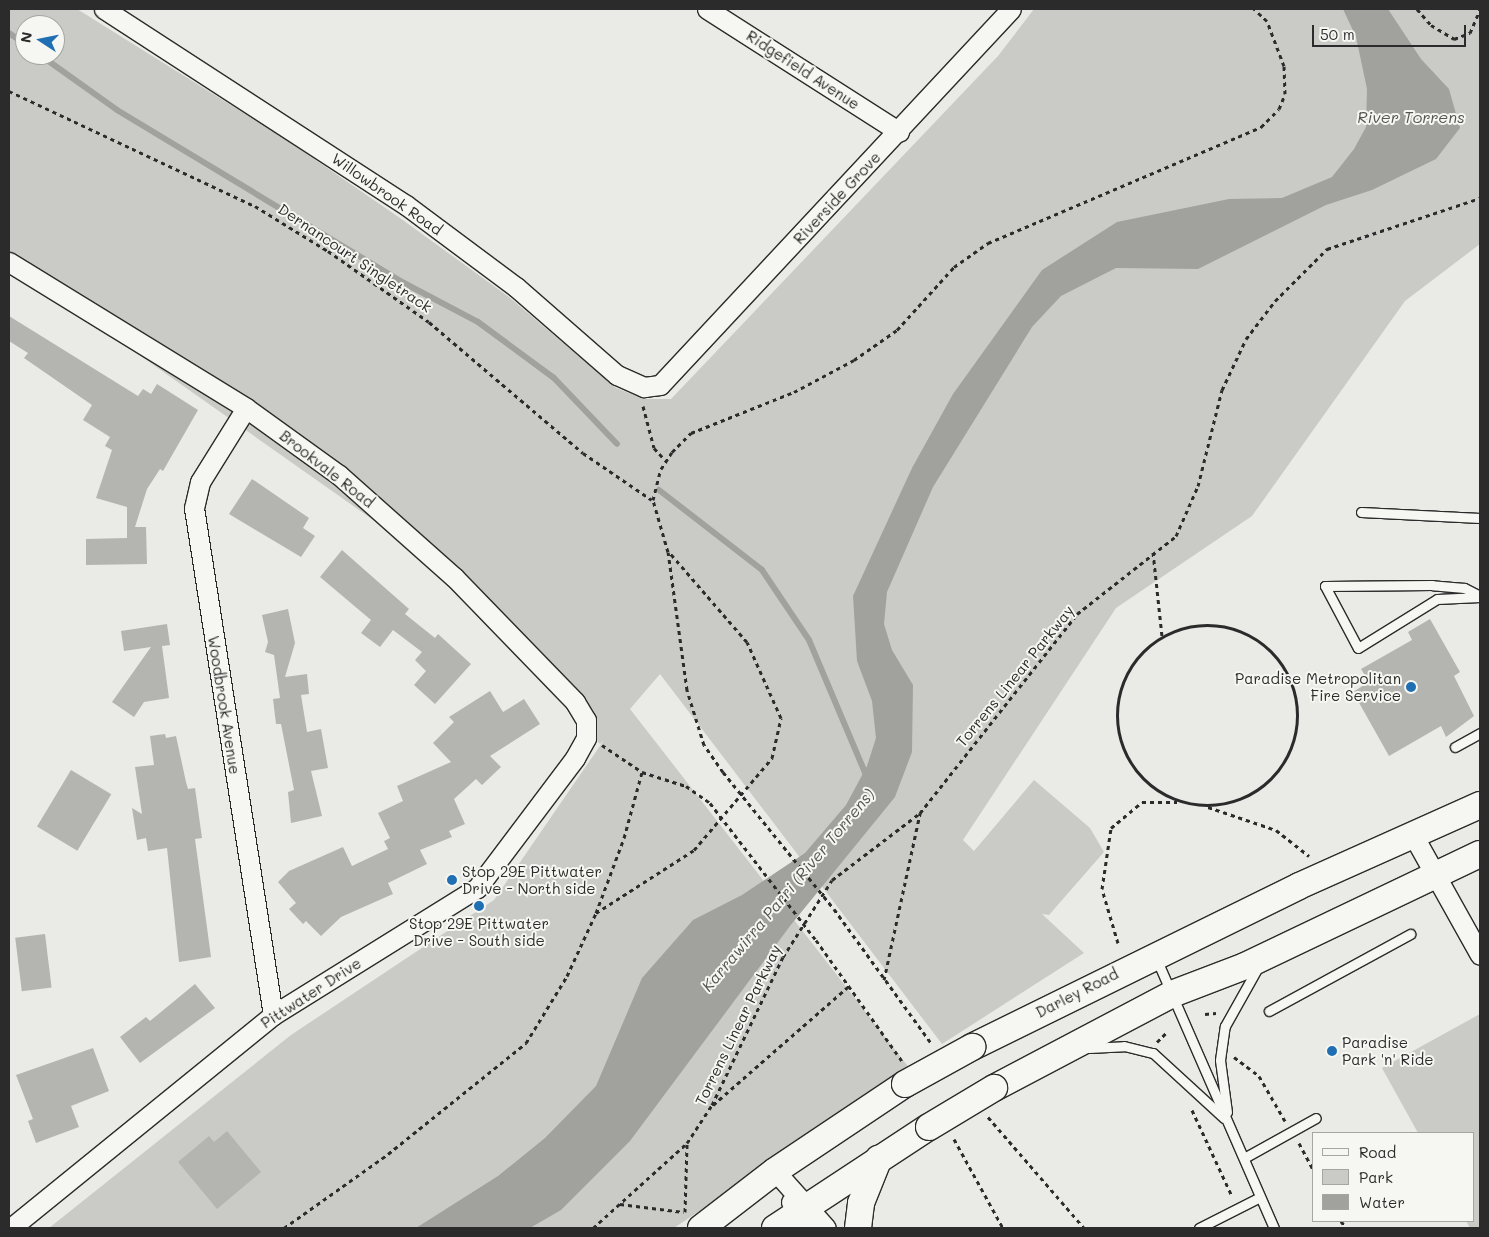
<!DOCTYPE html>
<html>
<head>
<meta charset="utf-8">
<style>
  body { margin:0 }
  #map { position:relative; width:1489px; height:1237px; overflow:hidden; background:#eaeae6; font-family:Mali,sans-serif }
  div>[style] { position:absolute }
  [style*='--x'] { left:calc(var(--x)*1px); top:calc(var(--y)*1px); width:calc(var(--w)*1px); rotate:calc(var(--a)*1deg) }
  .green>* { inset:0; background:#cacac7 }
  .water>* { inset:0; background:#a1a19e }
  .stream>* { height:6px; margin:-3px; padding:0 3px; transform-origin:3px; border-radius:3px; background:#a1a19e }
  .building>* { inset:0; background:#b4b4b1; transform-origin:0 0 }
  .path>* { height:3px; margin-top:-1.5px; transform-origin:0; background:repeating-linear-gradient(90deg,#2b2b2b 0 4px,transparent 0 8px) }
  .path>.ring { margin:-1.5px; padding:0; box-sizing:content-box; background:none; border:3px solid #2b2b2b; border-radius:50% }
  .roads { filter:drop-shadow(1px 0 #2b2b2b) drop-shadow(-1px 0 #2b2b2b) drop-shadow(0 1px #2b2b2b) drop-shadow(0 -1px #2b2b2b) }
  .lane>* { height:9px; margin:-4.5px; padding:0 4.5px; transform-origin:4.5px; border-radius:4.5px; background:#f6f6f2 }
  .street>* { height:19px; margin:-9.5px; padding:0 9.5px; transform-origin:9.5px; border-radius:9.5px; background:#f6f6f2 }
  .secondary>* { height:26px; margin:-13px; padding:0 13px; transform-origin:13px; border-radius:13px; background:#f6f6f2 }
  .path-bridge>* { height:3px; margin-top:-1.5px; transform-origin:0; background:repeating-linear-gradient(90deg,#2b2b2b 0 4px,transparent 0 8px) }
  .bridges { filter:drop-shadow(1px 0 #2b2b2b) drop-shadow(-1px 0 #2b2b2b) drop-shadow(0 1px #2b2b2b) drop-shadow(0 -1px #2b2b2b) }
  .secondary-bridge>* { height:26px; margin:-13px; padding:0 13px; transform-origin:13px; border-radius:13px; background:#f6f6f2 }
  .dots>* { width:14px; height:14px; translate:-50% -50%; box-sizing:border-box; border:2px solid #f6f6f2; border-radius:50% }
  span { translate:-50% -50%; white-space:nowrap; text-align:center; line-height:1.15; -webkit-text-stroke:4px #f6f6f2; paint-order:stroke }
  .street-label { font-size:15px; color:#2b2b2b }
  .poi-label { font-size:15px; color:#2b2b2b }
  .right { translate:-100% -50%; text-align:right }
  .left { translate:0 -50%; text-align:left }
  .water-label { font-size:16px; color:#545453; font-style:italic }
  .frame { position:absolute; inset:0; border:10px solid #2b2b2b; pointer-events:none }
  .legend { position:absolute; left:1312px; top:1132px; width:162px; height:90px; box-sizing:border-box; background:#f6f6f2; border:1px solid #a5a5a2; margin:0; padding:6px 9px; list-style:none; font-size:15px; color:#2b2b2b }
  .legend li { display:flex; align-items:center; gap:10px; height:25px }
  .legend b { width:25px; border:1px solid #a5a5a2 }
  .north { position:absolute; left:15px; top:15px; width:50px; height:50px; box-sizing:border-box; background:#f6f6f2; border:1px solid #a5a5a2; border-radius:50%; rotate:281deg; font-size:14px; font-weight:700; line-height:20px; text-align:center; color:#2b2b2b }
  .north::after { content:''; display:block; margin:auto; width:18px; height:22px; background:#1f6fb2; clip-path:polygon(50% 0,100% 100%,50% 72%,0 100%) }
  .scale { position:absolute; left:1312px; top:25px; width:154px; height:22px; box-sizing:border-box; border:2px solid #2b2b2b; border-top:0; padding-left:6px; font-size:15px; line-height:18px; white-space:nowrap; color:#2b2b2b; -webkit-text-stroke:4px #f6f6f2; paint-order:stroke }
</style>
</head>
<body>
<div id="map">
  <div class="green">
    <i style="clip-path:polygon(evenodd,9px 9px,77px 9px,282px 137px,400px 218px,509px 297px,616px 388px,645px 399px,671px 399px,998px 56px,1034px 9px,1480px 9px,1480px 244px,1405px 301px,1252px 516px,1116px 608px,963px 840px,974px 851px,1034px 780px,1090px 828px,1104px 852px,1049px 915px,1042px 914px,1084px 953px,942px 1044px,660px 674px,630px 709px,910px 1069px,674px 1228px,49px 1228px,291px 1035px,494px 900px,604px 740px,600px 744px,454px 577px,9px 263px,9px 9px,25px 25px,55px 25px,55px 55px,25px 55px,25px 25px)"></i>
    <i style="clip-path:polygon(1480px 1014px,1480px 1228px,1470px 1228px,1466px 1221px,1473px 1221px,1473px 1133px,1418px 1133px,1382px 1068px)"></i>
  </div>
  <div class="water">
    <i style="clip-path:polygon(1343px 9px,1388px 9px,1421px 59px,1449px 89px,1460px 128px,1436px 159px,1372px 190px,1326px 205px,1198px 269px,1116px 268px,1061px 296px,1032px 327px,933px 487px,887px 592px,884px 624px,892px 650px,913px 685px,912px 752px,895px 797px,790px 926px,630px 1141px,561px 1210px,530px 1228px,416px 1228px,498px 1176px,545px 1138px,596px 1086px,642px 978px,693px 920px,742px 895px,805px 853px,846px 805px,867px 766px,876px 738px,872px 701px,857px 661px,853px 596px,912px 468px,953px 394px,1042px 270px,1117px 222px,1229px 199px,1282px 198px,1332px 177px,1354px 149px,1366px 127px,1367px 89px,1356px 37px)"></i>
  </div>
  <div class="stream">
    <i style="--x:9;--y:33;--w:19;--a:35"></i>
    <i style="--x:40;--y:55;--w:95;--a:35.5"></i>
    <i style="--x:117;--y:110;--w:335;--a:31.1"></i>
    <i style="--x:404;--y:283;--w:84;--a:27.8"></i>
    <i style="--x:478;--y:322;--w:94;--a:36.4"></i>
    <i style="--x:554;--y:378;--w:91;--a:46.3"></i>
    <i style="--x:659;--y:490;--w:130;--a:37.8"></i>
    <i style="--x:762;--y:570;--w:84;--a:56.1"></i>
    <i style="--x:809;--y:640;--w:149;--a:67.1"></i>
  </div>
  <div class="building">
    <i style="clip-path:polygon(9px 316px,138px 396px,143px 389px,151px 394px,157px 384px,198px 410px,163px 471px,160px 469px,147px 489px,135px 527px,146px 527px,147px 564px,86px 565px,86px 539px,127px 538px,127px 507px,96px 498px,112px 450px,105px 446px,110px 437px,83px 420px,92px 405px,24px 358px,28px 353px,9px 341px)"></i>
    <i style="clip-path:polygon(252px 479px,309px 518px,303px 528px,315px 536px,301px 557px,229px 514px)"></i>
    <i style="clip-path:polygon(342px 550px,409px 609px,405px 614px,435px 638px,438px 634px,471px 664px,435px 704px,414px 685px,426px 671px,415px 660px,422px 652px,393px 630px,380px 647px,361px 633px,371px 620px,320px 577px)"></i>
    <i style="clip-path:polygon(288px 609px,295px 643px,285px 677px,307px 674px,309px 694px,301px 695px,307px 732px,321px 729px,328px 768px,311px 771px,322px 816px,291px 823px,288px 792px,294px 790px,281px 724px,276px 724px,273px 699px,280px 698px,274px 655px,265px 652px,268px 642px,262px 615px)"></i>
    <i style="clip-path:polygon(1430px 619px,1460px 672px,1454px 676px,1474px 716px,1446px 737px,1441px 726px,1389px 756px,1353px 692px,1369px 682px,1361px 669px,1412px 640px,1408px 632px)"></i>
    <i style="clip-path:polygon(167px 624px,170px 645px,162px 646px,169px 698px,144px 702px,134px 717px,112px 702px,151px 647px,124px 651px,121px 631px)"></i>
    <i style="clip-path:polygon(490px 691px,503px 712px,524px 699px,540px 724px,490px 756px,501px 767px,482px 785px,476px 779px,454px 799px,465px 824px,449px 831px,452px 837px,420px 850px,427px 864px,388px 883px,393px 894px,341px 917px,321px 936px,306px 921px,303px 924px,289px 909px,296px 903px,278px 882px,289px 871px,343px 847px,352px 866px,388px 849px,384px 841px,390px 838px,378px 813px,403px 801px,397px 786px,451px 762px,433px 743px,454px 722px,449px 717px)"></i>
    <i style="clip-path:polygon(165px 734px,166px 738px,176px 736px,186px 782px,188px 789px,195px 788px,202px 838px,195px 839px,211px 957px,179px 962px,167px 848px,148px 851px,146px 838px,137px 840px,132px 808px,142px 814px,135px 767px,154px 765px,150px 736px)"></i>
    <i style="left:71px;top:770px;width:47px;height:66px;rotate:31deg"></i>
    <i style="left:45px;top:934px;width:54px;height:30px;rotate:83deg"></i>
    <i style="clip-path:polygon(195px 984px,215px 1008px,140px 1063px,120px 1037px,146px 1017px,150px 1021px)"></i>
    <i style="clip-path:polygon(93px 1048px,109px 1091px,71px 1106px,79px 1127px,36px 1143px,28px 1121px,33px 1119px,16px 1075px)"></i>
    <i style="clip-path:polygon(227px 1131px,261px 1172px,217px 1209px,178px 1162px,209px 1136px,214px 1142px)"></i>
  </div>
  <div class="path">
    <i style="--x:1417;--y:9;--w:21;--a:49"></i>
    <i style="--x:1431;--y:25;--w:27;--a:31"></i>
    <i style="--x:1454;--y:39;--w:17;--a:-21"></i>
    <i style="--x:1470;--y:33;--w:26;--a:-67"></i>
    <i style="--x:9;--y:91;--w:272;--a:25.1"></i>
    <i style="--x:255;--y:206;--w:86;--a:31.7"></i>
    <i style="--x:328;--y:251;--w:123;--a:35.1"></i>
    <i style="--x:429;--y:322;--w:202;--a:40.4"></i>
    <i style="--x:583;--y:453;--w:83;--a:34.3"></i>
    <i style="--x:643;--y:406;--w:43;--a:75.3"></i>
    <i style="--x:654;--y:448;--w:18;--a:47"></i>
    <i style="--x:1153;--y:552;--w:84;--a:83.9"></i>
    <i class="ring" style="left:1117px;top:625px;width:177px;height:177px"></i>
    <i style="--x:602;--y:745;--w:48;--a:34"></i>
    <i style="--x:642;--y:772;--w:46;--a:17.7"></i>
    <i style="--x:686;--y:786;--w:29;--a:35"></i>
    <i style="--x:723;--y:772;--w:33;--a:-125"></i>
    <i style="--x:704;--y:745;--w:58;--a:-107.2"></i>
    <i style="--x:687;--y:690;--w:139;--a:-97.8"></i>
    <i style="--x:668;--y:552;--w:54;--a:-106.1"></i>
    <i style="--x:653;--y:500;--w:32;--a:-76"></i>
    <i style="--x:661;--y:469;--w:20;--a:-57"></i>
    <i style="--x:672;--y:452;--w:27;--a:-45"></i>
    <i style="--x:691;--y:433;--w:111;--a:-21.7"></i>
    <i style="--x:794;--y:392;--w:68;--a:-28.1"></i>
    <i style="--x:854;--y:360;--w:52;--a:-34.9"></i>
    <i style="--x:897;--y:330;--w:85;--a:-47.9"></i>
    <i style="--x:954;--y:267;--w:42;--a:-35.2"></i>
    <i style="--x:988;--y:243;--w:297;--a:-23"></i>
    <i style="--x:1261;--y:127;--w:25;--a:-45"></i>
    <i style="--x:1279;--y:109;--w:16;--a:-68"></i>
    <i style="--x:1285;--y:94;--w:28;--a:-92"></i>
    <i style="--x:1284;--y:66;--w:48;--a:-110.7"></i>
    <i style="--x:1267;--y:21;--w:18;--a:-137"></i>
    <i style="--x:1208;--y:807;--w:72;--a:18.7"></i>
    <i style="--x:1276;--y:830;--w:42;--a:38.2"></i>
    <i style="--x:834;--y:909;--w:165;--a:54.1"></i>
    <i style="--x:596;--y:913;--w:117;--a:-32.7"></i>
    <i style="--x:694;--y:850;--w:121;--a:-49.7"></i>
    <i style="--x:772;--y:758;--w:41;--a:-77.3"></i>
    <i style="--x:781;--y:718;--w:83;--a:-114.1"></i>
    <i style="--x:747;--y:642;--w:119;--a:-130.9"></i>
    <i style="--x:816;--y:940;--w:148;--a:54.6"></i>
    <i style="--x:1118;--y:943;--w:56;--a:-106.5"></i>
    <i style="--x:1102;--y:889;--w:62;--a:-81.6"></i>
    <i style="--x:1111;--y:828;--w:40;--a:-40"></i>
    <i style="--x:1142;--y:802;--w:35;--a:0"></i>
    <i style="--x:884;--y:980;--w:171;--a:-77.8"></i>
    <i style="--x:1205;--y:1014;--w:11;--a:-5"></i>
    <i style="--x:1157;--y:1042;--w:14;--a:-45"></i>
    <i style="--x:1234;--y:1057;--w:31;--a:37"></i>
    <i style="--x:1259;--y:1076;--w:52;--a:60"></i>
    <i style="--x:713;--y:1105;--w:182;--a:-41.2"></i>
    <i style="--x:1192;--y:1110;--w:95;--a:65.1"></i>
    <i style="--x:988;--y:1117;--w:147;--a:49.1"></i>
    <i style="--x:954;--y:1139;--w:102;--a:61.2"></i>
    <i style="--x:1299;--y:1143;--w:30;--a:62"></i>
    <i style="--x:620;--y:1204;--w:64;--a:7.1"></i>
    <i style="--x:685;--y:1212;--w:68;--a:-88.3"></i>
    <i style="--x:1341;--y:1221;--w:9;--a:54"></i>
    <i style="--x:284;--y:1228;--w:128;--a:-35.4"></i>
    <i style="--x:388;--y:1154;--w:177;--a:-38.8"></i>
    <i style="--x:526;--y:1043;--w:79;--a:-58.5"></i>
    <i style="--x:567;--y:976;--w:69;--a:-65.3"></i>
    <i style="--x:596;--y:913;--w:80;--a:-69.5"></i>
    <i style="--x:624;--y:838;--w:68;--a:-74.7"></i>
    <i style="--x:593;--y:1228;--w:127;--a:-42.1"></i>
    <i style="--x:687;--y:1143;--w:45;--a:-56.7"></i>
    <i style="--x:712;--y:1105;--w:164;--a:-64.4"></i>
    <i style="--x:783;--y:957;--w:91;--a:-57.5"></i>
    <i style="--x:832;--y:880;--w:111;--a:-37.3"></i>
    <i style="--x:920;--y:813;--w:253;--a:-51.7"></i>
    <i style="--x:1077;--y:614;--w:126;--a:-38.2"></i>
    <i style="--x:1176;--y:536;--w:55;--a:-66.3"></i>
    <i style="--x:1198;--y:486;--w:99;--a:-76"></i>
    <i style="--x:1222;--y:390;--w:56;--a:-64.8"></i>
    <i style="--x:1246;--y:339;--w:48;--a:-52.7"></i>
    <i style="--x:1275;--y:301;--w:74;--a:-45"></i>
    <i style="--x:1327;--y:249;--w:161;--a:-18.4"></i>
  </div>
  <div class="roads">
    <div class="lane">
      <i style="--x:1361;--y:512;--w:119;--a:2.9"></i>
      <i style="--x:1480;--y:596;--w:18;--a:-153"></i>
      <i style="--x:1464;--y:588;--w:32;--a:-175"></i>
      <i style="--x:1432;--y:585;--w:107;--a:179.5"></i>
      <i style="--x:1325;--y:586;--w:70;--a:62"></i>
      <i style="--x:1358;--y:648;--w:93;--a:-31.8"></i>
      <i style="--x:1437;--y:599;--w:43;--a:-2.7"></i>
      <i style="--x:1455;--y:747;--w:29;--a:-29"></i>
      <i style="--x:1156;--y:958;--w:295;--a:66.4"></i>
      <i style="--x:1269;--y:1011;--w:161;--a:-28.6"></i>
      <i style="--x:1089;--y:1048;--w:35;--a:-3"></i>
      <i style="--x:1124;--y:1046;--w:30;--a:14"></i>
      <i style="--x:1153;--y:1053;--w:96;--a:42.5"></i>
      <i style="--x:1227;--y:1112;--w:52;--a:-97.7"></i>
      <i style="--x:1220;--y:1060;--w:34;--a:-82"></i>
      <i style="--x:1225;--y:1026;--w:65;--a:-60.7"></i>
      <i style="--x:1244;--y:1158;--w:82;--a:-29.1"></i>
      <i style="--x:1199;--y:1228;--w:68;--a:-26.9"></i>
    </div>
    <div class="street">
      <i style="--x:104;--y:9;--w:360;--a:33"></i>
      <i style="--x:406;--y:205;--w:137;--a:36.7"></i>
      <i style="--x:516;--y:287;--w:134;--a:41.1"></i>
      <i style="--x:617;--y:375;--w:30;--a:24"></i>
      <i style="--x:644;--y:387;--w:16;--a:-7"></i>
      <i style="--x:660;--y:385;--w:514;--a:-46.97"></i>
      <i style="--x:707;--y:9;--w:228;--a:32.6"></i>
      <i style="--x:9;--y:262;--w:278;--a:31.6"></i>
      <i style="--x:246;--y:408;--w:115;--a:35.8"></i>
      <i style="--x:339;--y:475;--w:154;--a:41.6"></i>
      <i style="--x:454;--y:577;--w:174;--a:45.9"></i>
      <i style="--x:575;--y:702;--w:21;--a:59"></i>
      <i style="--x:586;--y:720;--w:18;--a:90"></i>
      <i style="--x:586;--y:738;--w:23;--a:119"></i>
      <i style="--x:575;--y:758;--w:163;--a:127"></i>
      <i style="--x:477;--y:888;--w:240;--a:148.1"></i>
      <i style="--x:273;--y:1015;--w:338;--a:140.9"></i>
      <i style="--x:246;--y:408;--w:87;--a:121.9"></i>
      <i style="--x:200;--y:482;--w:27;--a:103"></i>
      <i style="--x:194;--y:508;--w:513;--a:81.14"></i>
      <i style="--x:1413;--y:835;--w:137;--a:60.8"></i>
      <i style="--x:775;--y:1171;--w:76;--a:48.2"></i>
      <i style="--x:791;--y:1202;--w:31;--a:57"></i>
    </div>
    <div class="secondary">
      <i style="--x:972;--y:1047;--w:364;--a:-26.2"></i>
      <i style="--x:1299;--y:886;--w:198;--a:-24.1"></i>
      <i style="--x:994;--y:1088;--w:201;--a:-27.8"></i>
      <i style="--x:1172;--y:994;--w:78;--a:-21"></i>
      <i style="--x:1245;--y:966;--w:260;--a:-25.5"></i>
      <i style="--x:701;--y:1228;--w:93;--a:-37.6"></i>
      <i style="--x:775;--y:1171;--w:156;--a:-33.8"></i>
      <i style="--x:775;--y:1228;--w:184;--a:-33.3"></i>
      <i style="--x:858;--y:1228;--w:25;--a:-83"></i>
      <i style="--x:861;--y:1203;--w:48;--a:-68.2"></i>
    </div>
  </div>
  <div class="path-bridge">
    <i style="--x:723;--y:772;--w:176;--a:51"></i>
    <i style="--x:710;--y:803;--w:173;--a:52.3"></i>
  </div>
  <div class="bridges">
    <div class="secondary-bridge">
      <i style="--x:905;--y:1084;--w:77;--a:-28.9"></i>
      <i style="--x:929;--y:1127;--w:76;--a:-31"></i>
    </div>
  </div>
  <div class="dots">
    <i style="left:1411px;top:687px;background:#1f6fb2"></i>
    <i style="left:452px;top:880px;background:#1f6fb2"></i>
    <i style="left:479px;top:906px;background:#1f6fb2"></i>
    <i style="left:1332px;top:1051px;background:#1f6fb2"></i>
  </div>
  <div class="street-label">
    <span style="left:803px;top:70px;rotate:33deg">Ridgefield Avenue</span>
    <span style="left:387px;top:194px;rotate:35deg">Willowbrook Road</span>
    <span style="left:837px;top:198px;rotate:-47deg">Riverside Grove</span>
    <span style="left:355px;top:258px;rotate:34deg">Dernancourt Singletrack</span>
    <span style="left:327px;top:469px;rotate:38deg">Brookvale Road</span>
    <span style="left:1015px;top:676px;rotate:-51deg">Torrens Linear Parkway</span>
    <span style="left:224px;top:705px;rotate:81deg">Woodbrook Avenue</span>
    <span style="left:311px;top:993px;rotate:-33deg">Pittwater Drive</span>
    <span style="left:1077px;top:993px;rotate:-27deg">Darley Road</span>
    <span style="left:738px;top:1025px;rotate:-64deg">Torrens Linear Parkway</span>
  </div>
  <div class="poi-label">
    <span class="right" style="left:1401px;top:687px">Paradise Metropolitan<br>Fire Service</span>
    <span class="left" style="left:462px;top:880px">Stop 29E Pittwater<br>Drive - North side</span>
    <span style="left:479px;top:932px">Stop 29E Pittwater<br>Drive - South side</span>
    <span class="left" style="left:1342px;top:1051px">Paradise<br>Park 'n' Ride</span>
  </div>
  <div class="water-label">
    <span style="left:1411px;top:117px">River Torrens</span>
    <span style="left:788px;top:890px;rotate:-50deg">Karrawirra Parri (River Torrens)</span>
  </div>
  <div class="frame"></div>
  <ul class="legend">
  <li><b style="height:6px;background:#f6f6f2"></b>Road</li>
  <li><b style="height:14px;background:#cacac7"></b>Park</li>
  <li><b style="height:14px;background:#a1a19e"></b>Water</li>
  </ul>
  <div class="north">N</div>
  <div class="scale">50 m</div>
</div>
</body>
</html>
